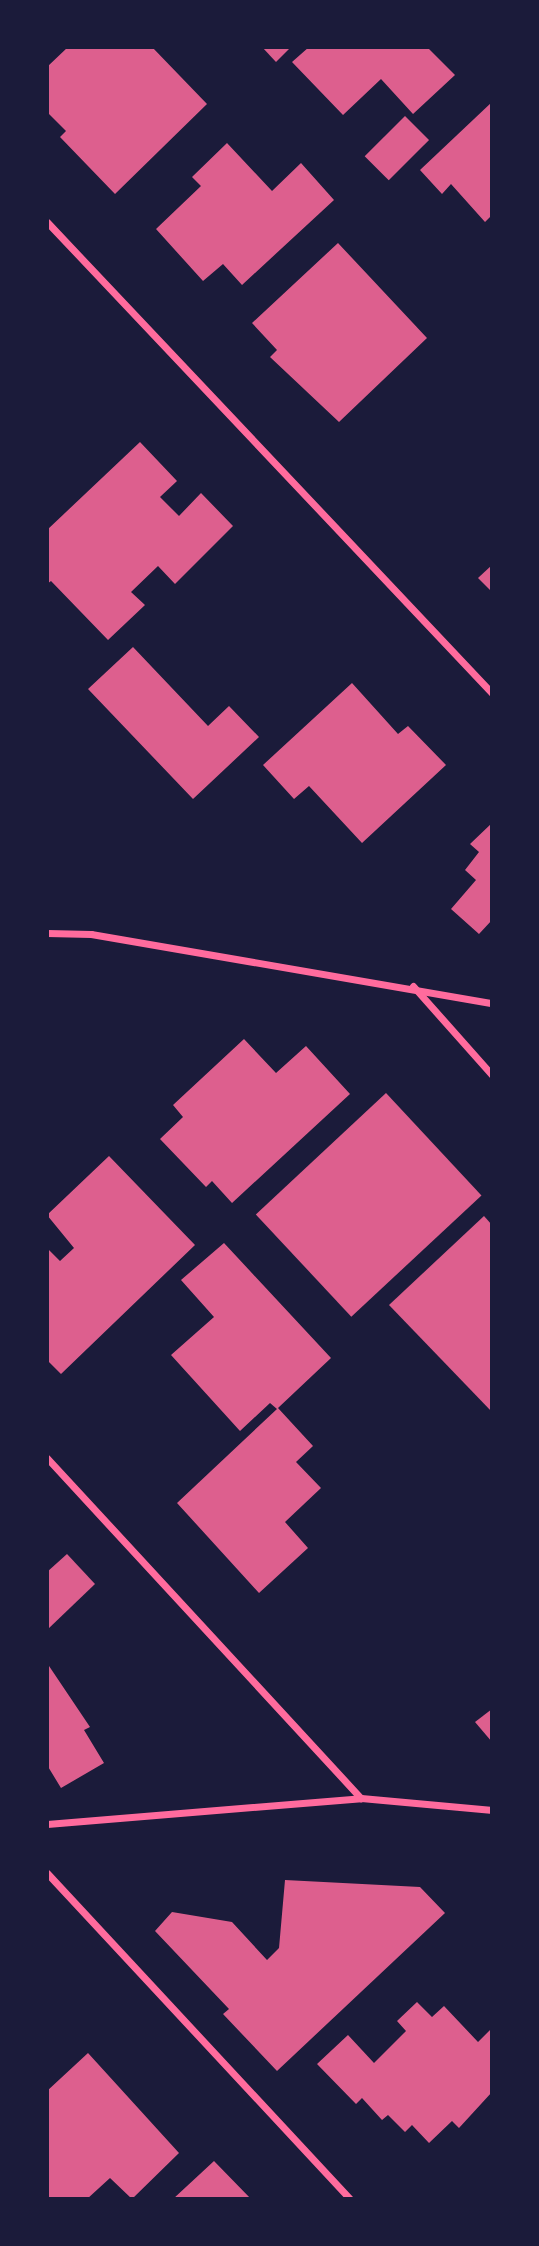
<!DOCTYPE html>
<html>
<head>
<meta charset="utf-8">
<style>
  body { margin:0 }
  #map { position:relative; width:539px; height:2246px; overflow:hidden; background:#1b1b3a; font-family:Manrope,sans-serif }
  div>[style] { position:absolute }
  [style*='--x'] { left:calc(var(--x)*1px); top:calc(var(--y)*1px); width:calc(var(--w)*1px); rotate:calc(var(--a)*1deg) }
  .building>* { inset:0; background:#dd5f8e; transform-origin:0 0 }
  .minor>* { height:7px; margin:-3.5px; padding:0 3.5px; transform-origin:3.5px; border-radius:3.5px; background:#ff6b9d }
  span { translate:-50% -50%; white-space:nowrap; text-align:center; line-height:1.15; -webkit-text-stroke:5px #1b1b3a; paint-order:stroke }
  .frame { position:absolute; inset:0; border:49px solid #1b1b3a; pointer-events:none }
</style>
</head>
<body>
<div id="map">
  <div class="building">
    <i style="clip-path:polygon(68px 47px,152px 47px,207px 104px,115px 194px,60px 137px,66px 131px,47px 112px,47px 67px)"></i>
    <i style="clip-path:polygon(262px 47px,291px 47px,276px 62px)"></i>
    <i style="clip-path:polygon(309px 47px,427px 47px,455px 75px,413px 114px,381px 79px,343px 115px,292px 62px)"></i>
    <i style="clip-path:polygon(492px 102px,492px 215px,485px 222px,451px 184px,442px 194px,420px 170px)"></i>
    <i style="left:405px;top:116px;width:34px;height:57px;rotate:45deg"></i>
    <i style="clip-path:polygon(227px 143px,272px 191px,301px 163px,334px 200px,242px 285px,223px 264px,203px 281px,156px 229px,201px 186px,192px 177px)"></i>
    <i style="clip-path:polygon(338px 243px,427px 338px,339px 422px,270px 357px,277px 350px,252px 323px)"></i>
    <i style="clip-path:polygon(140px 442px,177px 481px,160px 497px,179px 516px,201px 493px,233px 526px,175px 584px,158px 566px,131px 592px,145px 605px,108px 640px,51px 581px,47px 584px,47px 530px)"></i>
    <i style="clip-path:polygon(492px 565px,492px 592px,478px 578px)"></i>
    <i style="clip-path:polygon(133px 647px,208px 726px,229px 706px,259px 737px,193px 799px,88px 689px)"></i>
    <i style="clip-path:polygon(352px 683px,398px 734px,408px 726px,446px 765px,362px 843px,309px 786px,294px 799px,263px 765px)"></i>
    <i style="clip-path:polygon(492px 823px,492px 920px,479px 934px,451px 909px,476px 880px,465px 870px,479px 852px,470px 844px)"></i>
    <i style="clip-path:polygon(244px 1039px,276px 1073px,306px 1046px,350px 1094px,232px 1203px,212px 1181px,206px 1187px,160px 1139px,183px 1117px,173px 1105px)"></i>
    <i style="left:386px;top:1093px;width:140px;height:178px;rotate:47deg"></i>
    <i style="clip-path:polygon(109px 1156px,195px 1245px,61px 1374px,47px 1360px,47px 1248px,60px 1261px,74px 1248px,47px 1215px)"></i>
    <i style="clip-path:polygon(484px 1216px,492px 1225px,492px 1412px,389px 1305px)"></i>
    <i style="clip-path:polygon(224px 1243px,331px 1358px,278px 1408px,313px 1446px,296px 1462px,321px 1488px,285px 1522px,308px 1548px,259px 1593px,177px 1503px,277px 1409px,270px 1403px,240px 1431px,171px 1355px,214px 1317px,181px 1280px)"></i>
    <i style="clip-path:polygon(67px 1554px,95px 1584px,47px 1630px,47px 1572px)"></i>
    <i style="clip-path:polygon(47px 1663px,90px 1727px,84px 1730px,104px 1763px,61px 1788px,47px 1765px)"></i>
    <i style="clip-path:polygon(492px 1709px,492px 1742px,475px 1722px)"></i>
    <i style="clip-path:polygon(285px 1880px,420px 1887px,445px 1913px,277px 2071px,223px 2014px,229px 2009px,155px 1931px,172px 1912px,232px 1922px,267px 1960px,279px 1948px)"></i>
    <i style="clip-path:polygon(417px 2002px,432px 2017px,444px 2006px,478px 2042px,492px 2028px,492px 2092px,459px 2128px,452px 2121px,429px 2143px,412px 2125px,405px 2132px,388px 2115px,382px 2120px,362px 2098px,356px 2104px,317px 2064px,348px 2035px,374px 2063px,406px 2031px,397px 2021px)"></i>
    <i style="clip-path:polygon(88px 2053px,179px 2153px,132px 2199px,110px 2178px,87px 2199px,47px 2199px,47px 2091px)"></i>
    <i style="clip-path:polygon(214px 2161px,251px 2199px,173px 2199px,200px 2174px)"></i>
  </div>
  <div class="minor">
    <i style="--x:47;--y:222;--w:648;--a:46.63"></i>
    <i style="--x:47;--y:933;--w:44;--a:1.3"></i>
    <i style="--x:91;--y:934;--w:407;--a:9.8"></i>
    <i style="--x:413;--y:986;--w:119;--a:48.4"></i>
    <i style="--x:47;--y:1458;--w:463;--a:47.3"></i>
    <i style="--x:47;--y:1824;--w:315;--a:-4.7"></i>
    <i style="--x:361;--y:1798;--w:132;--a:5.2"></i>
    <i style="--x:47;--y:1873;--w:445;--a:47.1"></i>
  </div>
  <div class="frame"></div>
</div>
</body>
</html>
